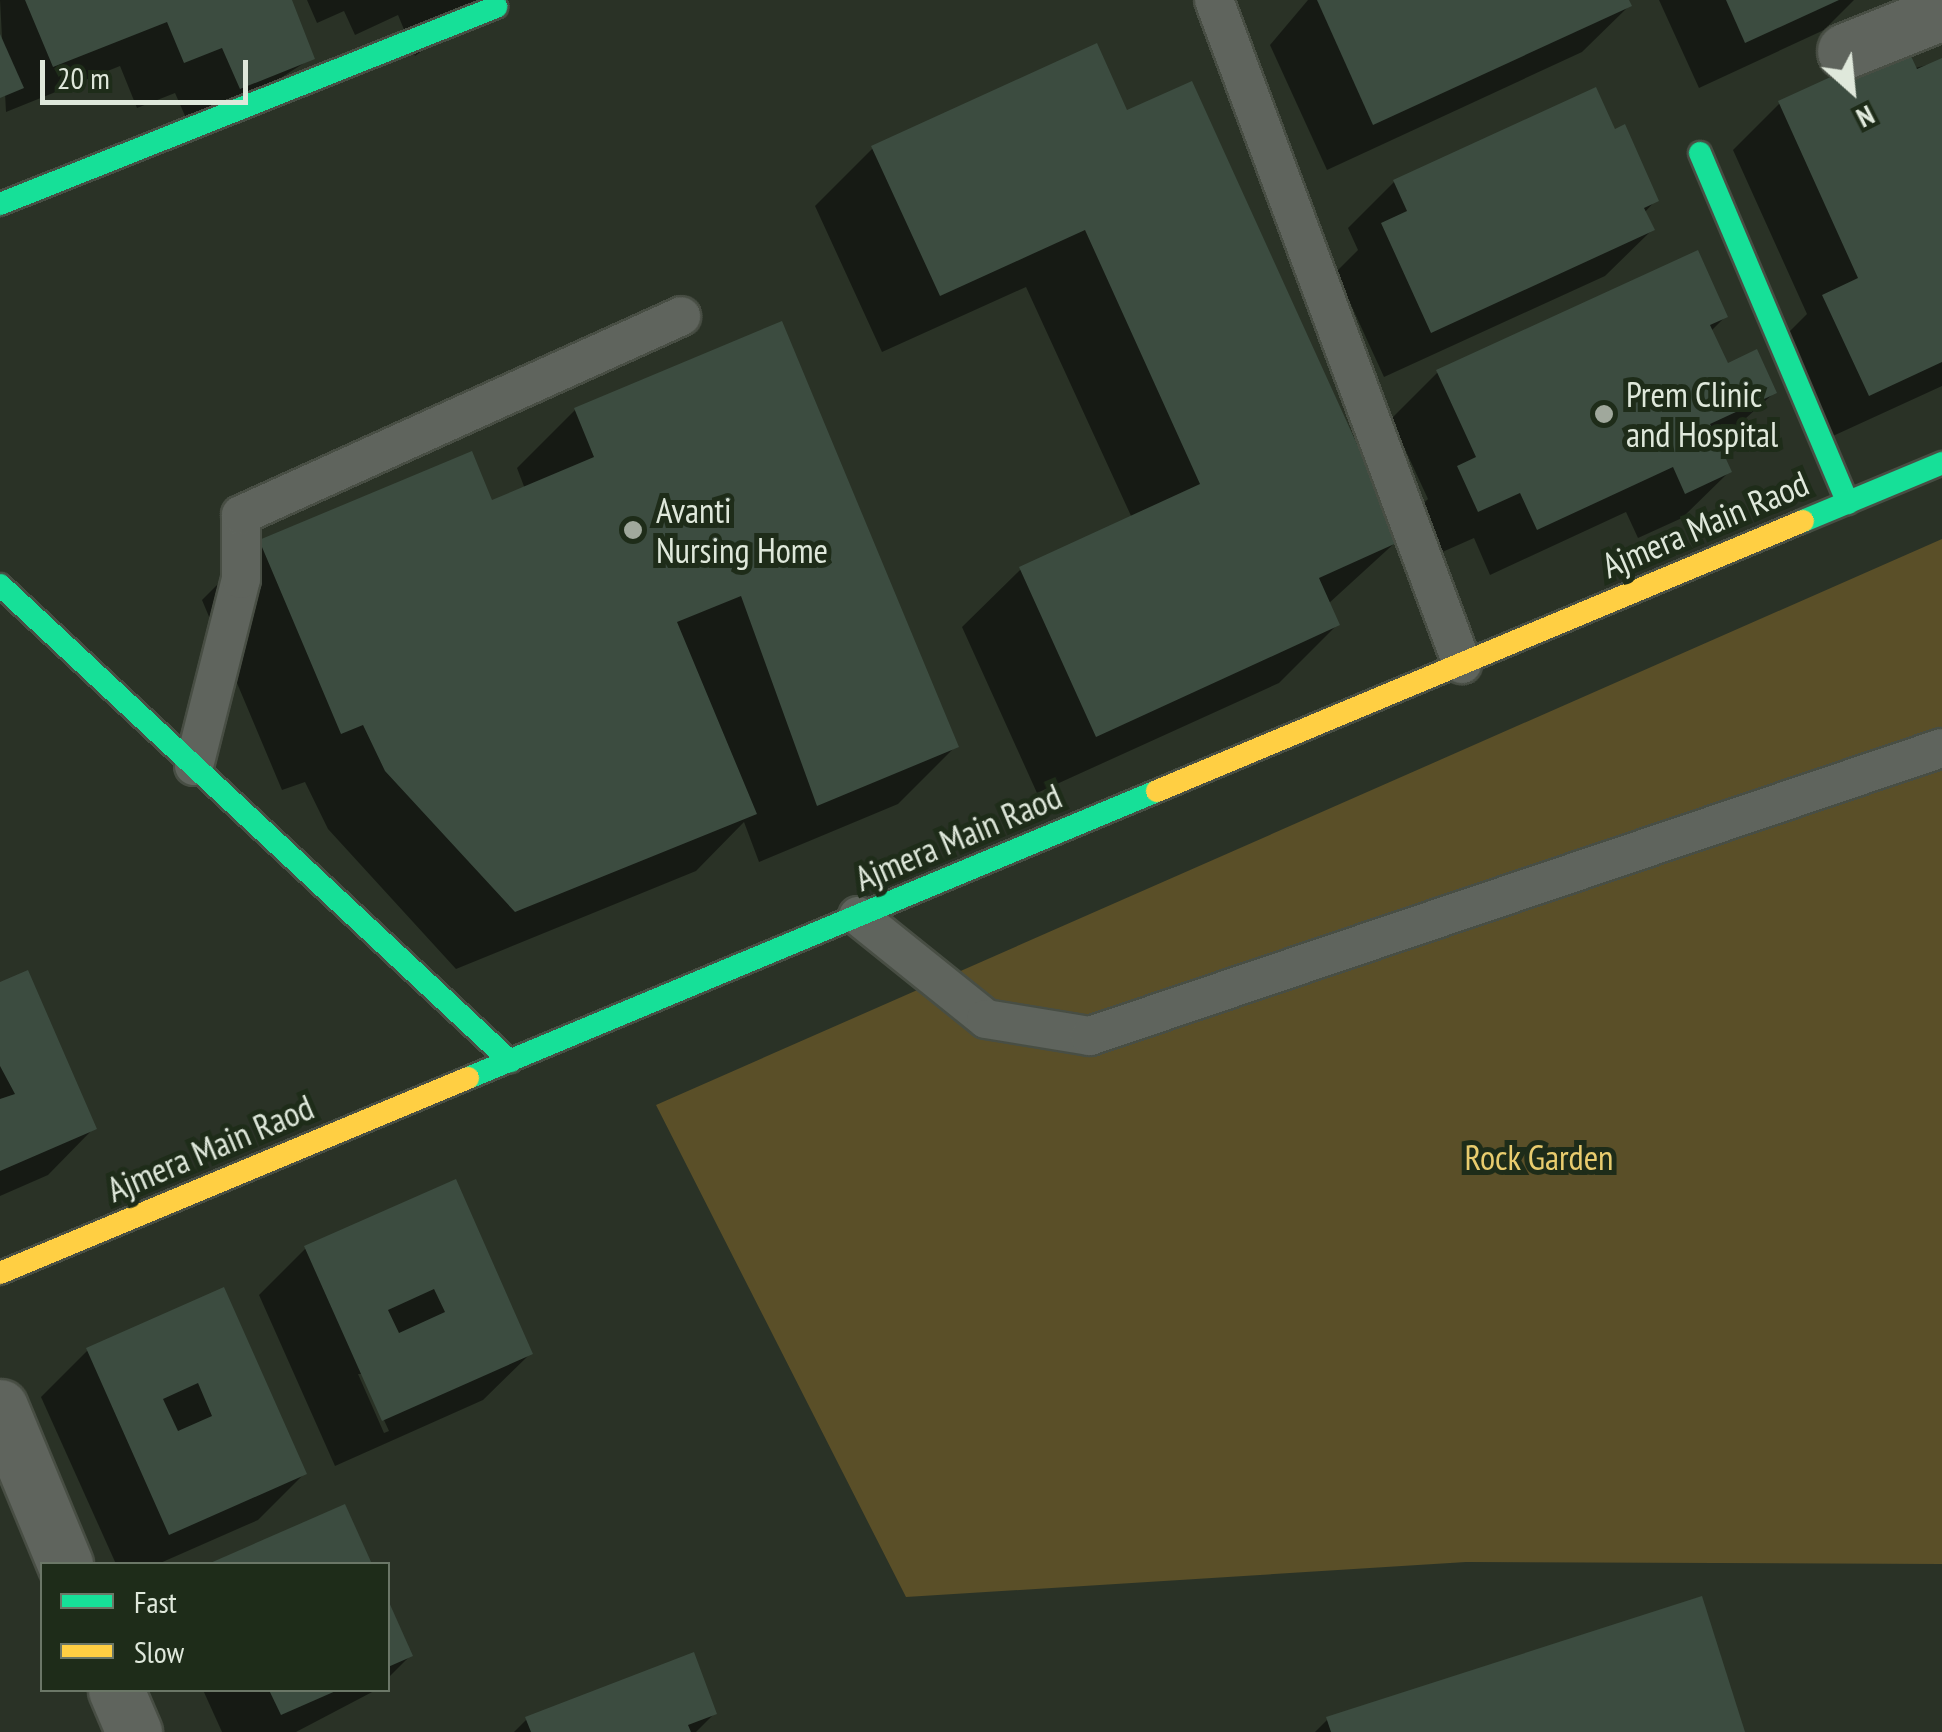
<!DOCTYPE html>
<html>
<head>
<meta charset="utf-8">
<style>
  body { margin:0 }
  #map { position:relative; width:1942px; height:1732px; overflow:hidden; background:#2a3226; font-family:"PT Sans Narrow",sans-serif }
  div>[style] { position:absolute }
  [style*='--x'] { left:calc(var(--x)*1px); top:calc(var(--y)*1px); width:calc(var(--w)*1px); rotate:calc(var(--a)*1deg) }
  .green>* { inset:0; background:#5a4f28 }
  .shadow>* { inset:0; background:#0007 }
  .building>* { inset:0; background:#3c4c40 }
  .roads { filter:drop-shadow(2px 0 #484e44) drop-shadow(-2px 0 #484e44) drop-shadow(0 2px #484e44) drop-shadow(0 -2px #484e44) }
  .lane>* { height:38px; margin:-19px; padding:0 19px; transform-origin:19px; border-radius:19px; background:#5f645d }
  .street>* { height:55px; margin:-27.5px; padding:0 27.5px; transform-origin:27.5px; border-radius:27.5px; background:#5f645d }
  .fast>* { height:22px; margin:-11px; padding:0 11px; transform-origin:11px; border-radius:11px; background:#16e098 }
  .slow>* { height:22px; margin:-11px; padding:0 11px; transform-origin:11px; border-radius:11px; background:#ffcf43 }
  .dots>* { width:28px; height:28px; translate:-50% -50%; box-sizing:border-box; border:5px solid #1e2c19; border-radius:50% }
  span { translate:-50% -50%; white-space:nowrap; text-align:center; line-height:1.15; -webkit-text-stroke:10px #1e2c19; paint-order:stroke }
  .poi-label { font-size:35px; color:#dfe8db }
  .left { translate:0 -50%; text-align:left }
  .street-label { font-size:35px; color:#dfe8db }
  .park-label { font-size:35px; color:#e9cc6e }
  .legend { position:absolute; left:40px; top:1562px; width:350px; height:130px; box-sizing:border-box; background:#1e2c19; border:2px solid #6b7767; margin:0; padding:12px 18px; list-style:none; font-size:30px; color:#dfe8db }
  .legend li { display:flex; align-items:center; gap:20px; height:50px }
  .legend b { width:50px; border:2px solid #6b7767 }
  .north { position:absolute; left:1802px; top:40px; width:100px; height:100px; -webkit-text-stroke:8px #1e2c19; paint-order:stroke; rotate:153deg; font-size:28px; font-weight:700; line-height:40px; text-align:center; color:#dfe8db }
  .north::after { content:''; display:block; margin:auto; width:35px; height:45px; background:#dfe8db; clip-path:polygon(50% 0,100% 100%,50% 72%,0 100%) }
  .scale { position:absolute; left:40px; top:60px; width:208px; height:45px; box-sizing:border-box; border:5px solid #dfe8db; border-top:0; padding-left:12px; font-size:30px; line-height:35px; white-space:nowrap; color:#dfe8db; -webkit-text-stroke:8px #1e2c19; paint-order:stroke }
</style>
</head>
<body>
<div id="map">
  <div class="green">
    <i style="clip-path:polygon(1942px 539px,1942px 1564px,1466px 1562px,906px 1597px,656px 1105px)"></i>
  </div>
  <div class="shadow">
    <i style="clip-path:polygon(0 0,289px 0,312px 58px,193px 134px,175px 93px,137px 108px,120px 66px,6px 112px)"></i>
    <i style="clip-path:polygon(307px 0,491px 0,415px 56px,398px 15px,355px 35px,344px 11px,317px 23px)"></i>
    <i style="clip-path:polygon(1308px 0,1626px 0,1629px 6px,1582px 52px,1327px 170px,1270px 45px)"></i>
    <i style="clip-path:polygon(1659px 0,1854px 0,1824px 30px,1699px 88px)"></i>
    <i style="clip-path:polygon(1942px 61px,1942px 386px,1822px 441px,1777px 344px,1807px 314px,1733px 150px,1779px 104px)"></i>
    <i style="clip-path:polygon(1126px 113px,1398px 540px,1328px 604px,1337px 625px,1279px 683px,1037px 793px,962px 627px,1021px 569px,1132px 518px,1026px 287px,882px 352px,815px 206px,873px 148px)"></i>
    <i style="clip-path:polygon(1614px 132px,1656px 200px,1644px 213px,1652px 230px,1605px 276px,1384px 377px,1336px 272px,1358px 250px,1348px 228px,1394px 182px)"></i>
    <i style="clip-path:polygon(1725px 317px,1710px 332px,1727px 366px,1774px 393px,1717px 444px,1729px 472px,1682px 518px,1638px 538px,1626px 512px,1490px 575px,1474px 538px,1431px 557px,1412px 514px,1428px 499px,1391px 419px,1438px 372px)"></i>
    <i style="clip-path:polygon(575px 410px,956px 746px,898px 804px,759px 862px,744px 822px,696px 871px,456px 969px,328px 829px,305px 782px,282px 790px,202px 600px,260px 542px,491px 503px,525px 489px,517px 468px)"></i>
    <i style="clip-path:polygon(0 985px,94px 1128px,48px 1175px,0 1196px)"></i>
    <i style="clip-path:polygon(evenodd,455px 1183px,530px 1354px,483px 1400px,335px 1466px,259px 1295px,305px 1249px,455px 1183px,358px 1374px,363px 1374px,389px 1431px,384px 1433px,358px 1374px)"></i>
    <i style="clip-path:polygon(223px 1290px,304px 1474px,258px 1520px,158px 1564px,116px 1564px,41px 1397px,88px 1350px)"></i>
    <i style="clip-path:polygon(344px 1508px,369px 1564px,214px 1564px)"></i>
    <i style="clip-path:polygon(388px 1606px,410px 1656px,388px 1678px)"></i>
    <i style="clip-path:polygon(203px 1690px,376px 1690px,296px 1732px,222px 1732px)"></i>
    <i style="clip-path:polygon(715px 1713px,696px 1732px,514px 1732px,527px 1719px)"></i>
    <i style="clip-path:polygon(1327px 1720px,1743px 1732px,1315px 1732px)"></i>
  </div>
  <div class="building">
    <i style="clip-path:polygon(25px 0,292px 0,315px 59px,240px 89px,222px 48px,184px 63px,167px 22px,53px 67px)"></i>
    <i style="clip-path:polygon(1317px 0,1629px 0,1632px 6px,1373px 125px)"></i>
    <i style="clip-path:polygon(1726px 0,1839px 0,1745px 43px)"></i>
    <i style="clip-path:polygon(0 34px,24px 88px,0 98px)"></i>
    <i style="clip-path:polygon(1097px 43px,1127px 110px,1192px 81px,1401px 541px,1319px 578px,1340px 625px,1096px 737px,1019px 567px,1200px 484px,1085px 230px,940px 296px,871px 146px)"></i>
    <i style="clip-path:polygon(1905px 43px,1917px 69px,1942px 58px,1942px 362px,1869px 396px,1822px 295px,1858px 278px,1778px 101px)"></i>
    <i style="clip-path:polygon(1596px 87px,1615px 129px,1625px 124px,1659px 201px,1644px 208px,1655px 230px,1431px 333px,1381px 223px,1407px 211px,1393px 180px)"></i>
    <i style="clip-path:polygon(1698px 250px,1728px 317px,1710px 325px,1728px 363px,1757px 349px,1777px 393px,1710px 424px,1732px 472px,1685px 494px,1673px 467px,1537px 530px,1520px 493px,1478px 512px,1457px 466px,1476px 457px,1436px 370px)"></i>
    <i style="clip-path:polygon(782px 321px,959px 747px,817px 806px,741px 596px,677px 622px,757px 814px,515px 912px,385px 771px,363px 725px,341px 734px,259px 540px,472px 451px,492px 500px,594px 457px,574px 408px)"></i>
    <i style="clip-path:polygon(28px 970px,97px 1129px,0 1171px,0 1099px,15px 1094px,0 1066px,0 982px)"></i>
    <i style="clip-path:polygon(evenodd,456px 1179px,533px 1354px,382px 1421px,304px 1246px,456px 1179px,434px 1289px,445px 1312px,399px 1333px,388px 1310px,434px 1289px)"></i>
    <i style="clip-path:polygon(evenodd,224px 1287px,307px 1474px,169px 1535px,86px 1348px,224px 1287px,198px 1383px,212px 1416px,178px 1431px,163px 1399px,198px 1383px)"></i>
    <i style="clip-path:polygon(345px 1504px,372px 1564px,208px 1564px)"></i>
    <i style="clip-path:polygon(1702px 1596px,1745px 1732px,1331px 1732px,1326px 1717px)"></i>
    <i style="clip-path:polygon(388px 1600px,413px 1656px,388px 1667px)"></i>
    <i style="clip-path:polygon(694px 1652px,717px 1714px,688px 1725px,691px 1732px,531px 1732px,525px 1717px)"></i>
    <i style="clip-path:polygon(269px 1690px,338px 1690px,281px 1715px)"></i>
  </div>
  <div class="roads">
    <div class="lane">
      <i style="--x:1214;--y:0;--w:709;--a:69.52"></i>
      <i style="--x:194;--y:766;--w:193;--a:-75.9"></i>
      <i style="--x:241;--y:579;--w:64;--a:-90"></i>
      <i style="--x:241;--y:515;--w:483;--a:-24.3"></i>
      <i style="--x:858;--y:916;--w:164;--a:38.8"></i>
      <i style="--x:986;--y:1019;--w:105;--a:9.3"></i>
      <i style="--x:1090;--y:1036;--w:899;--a:-18.68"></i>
    </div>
    <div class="street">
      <i style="--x:1845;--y:51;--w:105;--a:-21.9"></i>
      <i style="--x:0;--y:1407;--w:170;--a:67.5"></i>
      <i style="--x:116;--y:1690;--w:46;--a:66.8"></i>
    </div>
    <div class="fast">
      <i style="--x:1700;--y:153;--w:380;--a:67.1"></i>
      <i style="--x:0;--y:204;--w:534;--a:-21.66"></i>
      <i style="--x:1803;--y:521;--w:151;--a:-22.6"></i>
      <i style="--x:0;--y:585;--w:698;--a:43.03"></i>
      <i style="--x:468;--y:1078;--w:746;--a:-22.61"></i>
    </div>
    <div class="slow">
      <i style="--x:1157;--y:791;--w:700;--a:-22.68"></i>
      <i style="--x:0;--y:1273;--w:507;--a:-22.62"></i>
    </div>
  </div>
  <div class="dots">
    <i style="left:1604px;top:414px;background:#a0a89c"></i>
    <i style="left:633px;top:530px;background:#a0a89c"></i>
  </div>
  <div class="poi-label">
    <span class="left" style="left:1626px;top:414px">Prem Clinic<br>and Hospital</span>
    <span class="left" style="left:656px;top:530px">Avanti<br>Nursing Home</span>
  </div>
  <div class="street-label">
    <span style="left:1705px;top:524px;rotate:-23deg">Ajmera Main Raod</span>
    <span style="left:958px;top:837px;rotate:-23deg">Ajmera Main Raod</span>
    <span style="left:210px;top:1148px;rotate:-23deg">Ajmera Main Raod</span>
  </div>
  <div class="park-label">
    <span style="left:1539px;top:1157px">Rock Garden</span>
  </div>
  <ul class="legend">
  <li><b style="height:12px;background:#16e098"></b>Fast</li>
  <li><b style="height:12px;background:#ffcf43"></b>Slow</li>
  </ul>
  <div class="north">N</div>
  <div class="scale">20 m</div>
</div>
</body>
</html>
